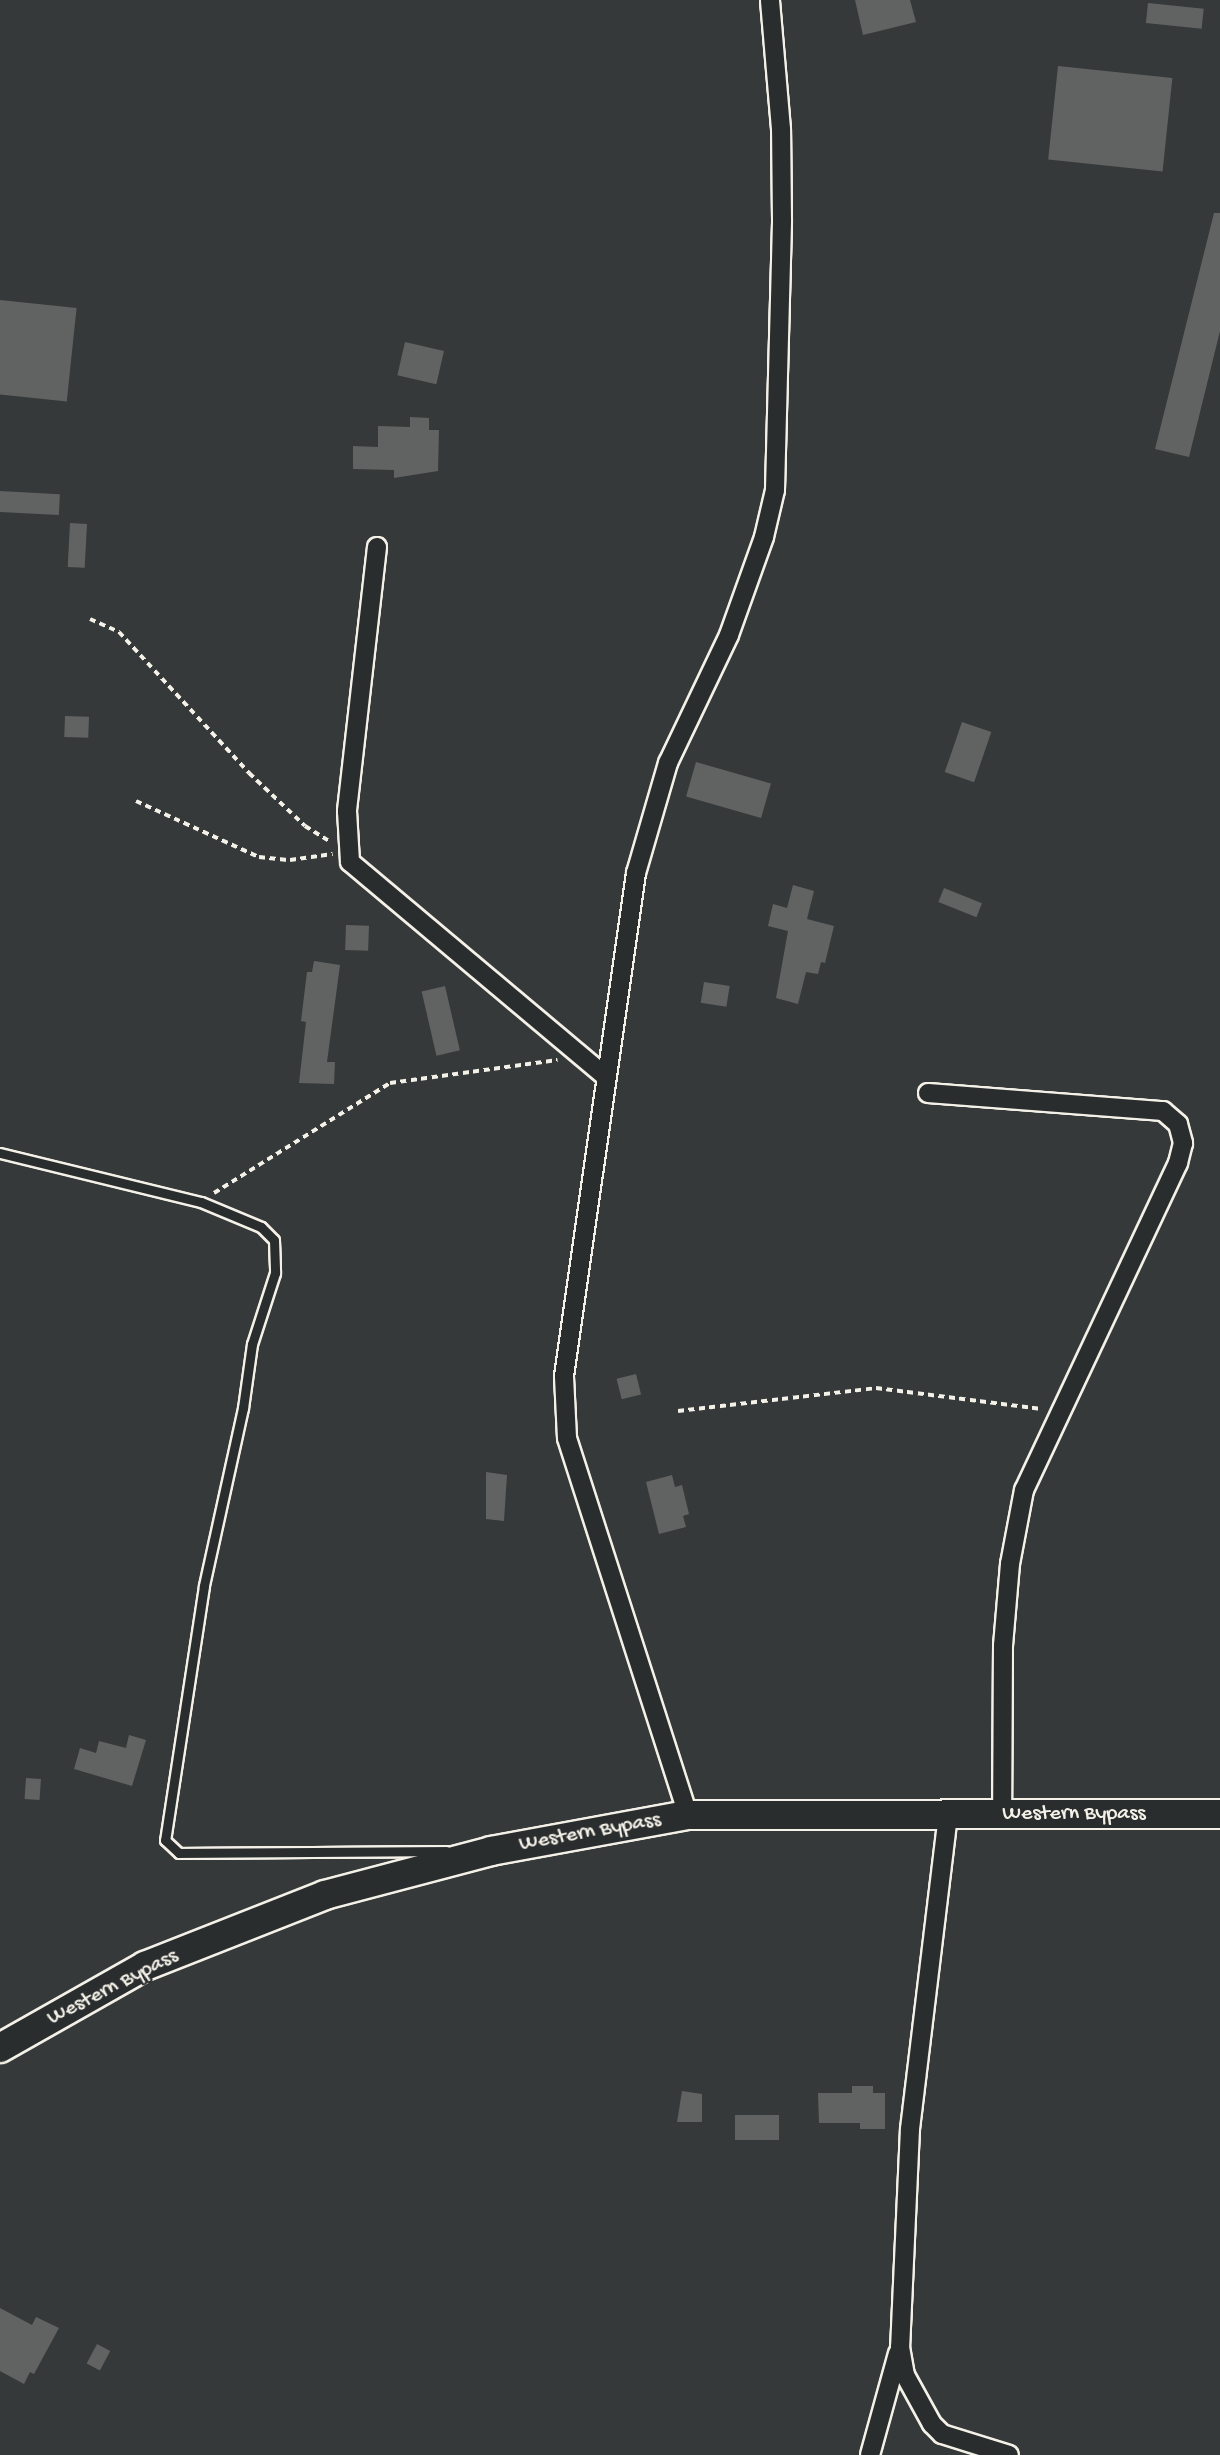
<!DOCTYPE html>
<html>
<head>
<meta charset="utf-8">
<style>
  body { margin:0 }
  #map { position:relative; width:1220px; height:2455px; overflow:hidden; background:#363939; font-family:"Gochi Hand",sans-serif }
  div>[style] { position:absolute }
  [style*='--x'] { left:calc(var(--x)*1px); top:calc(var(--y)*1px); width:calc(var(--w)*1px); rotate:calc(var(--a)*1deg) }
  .building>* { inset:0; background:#616362; transform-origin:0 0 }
  .path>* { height:4px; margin-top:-2px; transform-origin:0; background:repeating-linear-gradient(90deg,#f4f1e8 0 6px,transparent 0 10.5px) }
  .roads { filter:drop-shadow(2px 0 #f4f1e8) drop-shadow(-2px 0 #f4f1e8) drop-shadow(0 2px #f4f1e8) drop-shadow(0 -2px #f4f1e8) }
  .service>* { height:9px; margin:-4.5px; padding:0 4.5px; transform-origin:4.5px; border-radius:4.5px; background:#2a2d2e }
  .minor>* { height:18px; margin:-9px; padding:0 9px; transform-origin:9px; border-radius:9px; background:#2a2d2e }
  .primary>* { height:28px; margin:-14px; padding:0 14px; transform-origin:14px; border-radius:14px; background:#2a2d2e }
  span { translate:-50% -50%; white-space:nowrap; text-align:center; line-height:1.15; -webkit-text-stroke:4.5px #2a2d2e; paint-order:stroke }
  .street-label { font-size:22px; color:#f4f1e8 }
</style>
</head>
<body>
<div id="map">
  <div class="building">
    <i style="clip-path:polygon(855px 0,910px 0,916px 22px,863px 35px)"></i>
    <i style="left:1148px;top:3px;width:56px;height:20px;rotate:6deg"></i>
    <i style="left:1058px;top:66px;width:115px;height:94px;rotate:6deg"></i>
    <i style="clip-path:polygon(1214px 213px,1220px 213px,1220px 331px,1189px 457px,1155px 449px)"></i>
    <i style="left:0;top:300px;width:77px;height:94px;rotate:6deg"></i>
    <i style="left:405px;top:342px;width:40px;height:34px;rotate:13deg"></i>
    <i style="clip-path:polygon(410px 417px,429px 418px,429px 430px,439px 430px,438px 471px,394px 478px,394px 470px,353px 469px,353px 446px,378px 447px,378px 426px,410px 427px)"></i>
    <i style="left:0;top:491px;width:60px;height:21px;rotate:3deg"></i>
    <i style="left:70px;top:523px;width:17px;height:44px;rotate:3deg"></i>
    <i style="left:65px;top:716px;width:24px;height:21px;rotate:2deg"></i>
    <i style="left:962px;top:722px;width:31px;height:53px;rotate:19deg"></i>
    <i style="left:696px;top:762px;width:78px;height:36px;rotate:16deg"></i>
    <i style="clip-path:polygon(793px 885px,814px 891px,807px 919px,834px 926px,825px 963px,821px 962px,818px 974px,806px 972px,798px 1004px,776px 998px,788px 931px,768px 926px,773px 904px,787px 908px)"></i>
    <i style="left:944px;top:888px;width:41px;height:15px;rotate:22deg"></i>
    <i style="left:346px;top:925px;width:23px;height:25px;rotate:2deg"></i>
    <i style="clip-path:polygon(314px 961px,340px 965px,327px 1062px,335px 1062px,334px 1084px,299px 1083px,306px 1022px,301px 1021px,307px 972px,312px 972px)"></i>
    <i style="left:704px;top:982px;width:26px;height:21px;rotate:9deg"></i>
    <i style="left:445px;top:986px;width:66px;height:24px;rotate:77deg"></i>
    <i style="left:636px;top:1374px;width:21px;height:20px;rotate:76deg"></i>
    <i style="clip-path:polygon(486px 1472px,507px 1475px,504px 1521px,486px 1519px)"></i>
    <i style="clip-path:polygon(672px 1475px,675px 1487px,682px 1485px,689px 1514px,683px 1516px,686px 1527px,659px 1534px,646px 1482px)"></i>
    <i style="clip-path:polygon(129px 1735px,146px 1740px,132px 1786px,74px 1769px,80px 1748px,96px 1753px,99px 1741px,126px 1748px)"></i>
    <i style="left:26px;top:1778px;width:15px;height:21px;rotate:4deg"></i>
    <i style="clip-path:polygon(852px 2086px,873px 2086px,873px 2093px,885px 2093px,885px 2129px,860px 2129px,860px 2123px,819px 2123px,818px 2093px,852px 2093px)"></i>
    <i style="clip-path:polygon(682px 2091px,702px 2094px,702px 2122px,677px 2122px)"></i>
    <i style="left:735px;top:2115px;width:44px;height:25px"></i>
    <i style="clip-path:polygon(0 2308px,32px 2325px,36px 2317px,59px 2328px,34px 2374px,30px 2372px,24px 2384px,0 2371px)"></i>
    <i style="left:97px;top:2344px;width:15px;height:22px;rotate:28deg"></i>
  </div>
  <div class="path">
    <i style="--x:90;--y:619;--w:32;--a:24"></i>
    <i style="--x:119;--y:632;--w:192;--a:47.3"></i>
    <i style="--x:249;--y:773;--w:77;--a:43.4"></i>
    <i style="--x:305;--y:826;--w:31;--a:32"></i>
    <i style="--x:136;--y:801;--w:135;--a:24.5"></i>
    <i style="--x:259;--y:857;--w:31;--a:6"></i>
    <i style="--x:290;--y:860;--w:43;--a:-7.9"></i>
    <i style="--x:214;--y:1193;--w:208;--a:-32"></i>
    <i style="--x:390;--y:1083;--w:169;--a:-7.8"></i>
    <i style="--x:678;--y:1411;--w:199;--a:-6.6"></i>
    <i style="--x:876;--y:1388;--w:167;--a:7.2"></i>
  </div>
  <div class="roads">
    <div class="service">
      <i style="--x:0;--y:1153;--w:207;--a:13.7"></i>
      <i style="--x:201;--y:1202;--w:65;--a:22.6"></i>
      <i style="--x:261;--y:1227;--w:18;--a:45"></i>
      <i style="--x:274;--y:1240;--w:33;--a:88"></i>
      <i style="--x:275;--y:1273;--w:75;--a:107.9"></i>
      <i style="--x:252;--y:1344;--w:65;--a:98"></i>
      <i style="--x:243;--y:1408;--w:182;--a:102.4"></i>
      <i style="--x:204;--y:1586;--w:257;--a:98.7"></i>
      <i style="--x:165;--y:1840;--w:19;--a:43"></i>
      <i style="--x:179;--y:1853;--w:267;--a:-0.4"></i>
    </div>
    <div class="minor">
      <i style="--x:377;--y:547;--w:266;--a:96.5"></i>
      <i style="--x:347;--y:811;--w:51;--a:86.6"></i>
      <i style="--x:350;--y:862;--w:333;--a:40"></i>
      <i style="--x:928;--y:1093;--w:236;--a:4.4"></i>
      <i style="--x:1163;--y:1111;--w:20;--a:41"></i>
      <i style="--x:1178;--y:1124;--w:20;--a:75"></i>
      <i style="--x:1183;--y:1143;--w:21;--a:104"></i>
      <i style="--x:1178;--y:1163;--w:361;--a:115.2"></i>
      <i style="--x:1024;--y:1490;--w:75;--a:100.7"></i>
      <i style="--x:1010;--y:1564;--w:81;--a:94.9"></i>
      <i style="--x:1003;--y:1645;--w:171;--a:90.3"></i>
      <i style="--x:688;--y:1815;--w:396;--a:-107.8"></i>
      <i style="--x:567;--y:1438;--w:62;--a:-92.8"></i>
      <i style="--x:564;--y:1376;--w:508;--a:-81.85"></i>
      <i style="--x:636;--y:873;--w:115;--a:-73.8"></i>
      <i style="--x:668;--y:763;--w:142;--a:-64.5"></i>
      <i style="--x:729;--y:635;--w:104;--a:-70.3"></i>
      <i style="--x:764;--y:537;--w:48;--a:-76.8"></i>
      <i style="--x:775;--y:490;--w:270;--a:-88.5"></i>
      <i style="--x:782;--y:220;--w:91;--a:-90.6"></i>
      <i style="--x:781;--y:129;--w:129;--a:-94.9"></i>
      <i style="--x:948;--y:1815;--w:316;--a:96.9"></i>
      <i style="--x:910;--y:2129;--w:218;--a:92.6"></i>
      <i style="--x:900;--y:2347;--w:28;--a:80"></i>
      <i style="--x:905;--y:2375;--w:56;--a:61.1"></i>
      <i style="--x:932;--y:2424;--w:14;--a:45"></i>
      <i style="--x:942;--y:2434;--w:70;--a:17.4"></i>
      <i style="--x:870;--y:2455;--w:106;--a:-74.6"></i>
    </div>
    <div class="primary">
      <i style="--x:0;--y:2048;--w:167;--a:-29.5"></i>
      <i style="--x:145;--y:1966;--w:193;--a:-21.5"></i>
      <i style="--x:325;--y:1895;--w:172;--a:-14.8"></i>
      <i style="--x:491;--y:1851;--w:200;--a:-10.4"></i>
      <i style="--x:688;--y:1815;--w:532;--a:-0.11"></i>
    </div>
  </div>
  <div class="street-label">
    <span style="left:1074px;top:1815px">Western Bypass</span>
    <span style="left:590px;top:1833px;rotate:-10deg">Western Bypass</span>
    <span style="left:113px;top:1988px;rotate:-27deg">Western Bypass</span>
  </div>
</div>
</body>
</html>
